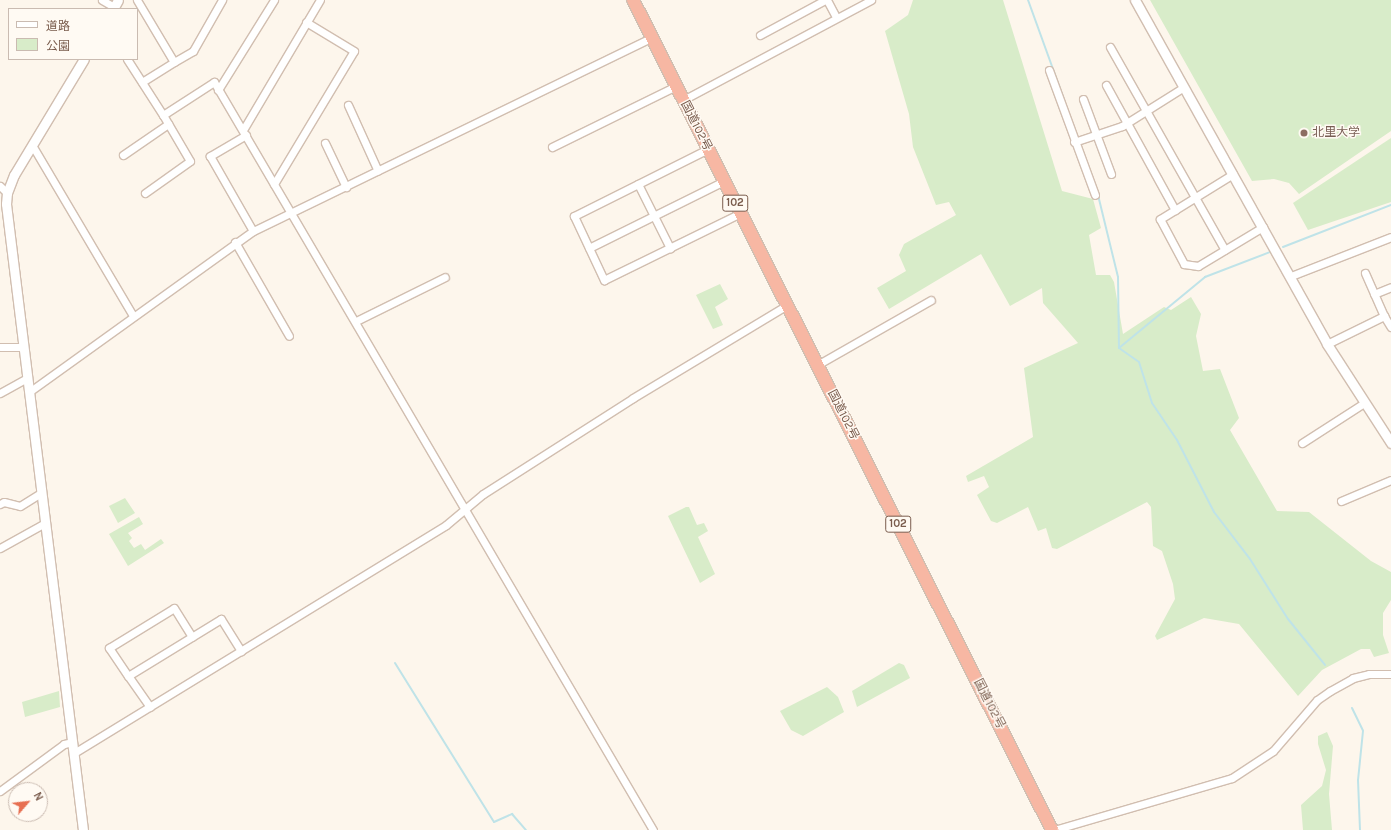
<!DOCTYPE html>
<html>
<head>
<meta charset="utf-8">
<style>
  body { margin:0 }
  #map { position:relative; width:1391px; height:830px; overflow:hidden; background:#fdf6ec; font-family:Karla,"Noto Sans JP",sans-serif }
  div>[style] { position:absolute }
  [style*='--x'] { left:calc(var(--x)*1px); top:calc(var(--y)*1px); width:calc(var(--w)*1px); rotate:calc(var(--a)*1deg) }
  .green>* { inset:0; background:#d8ecc9 }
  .stream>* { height:2px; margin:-1px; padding:0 1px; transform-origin:1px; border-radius:1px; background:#bfe3e8 }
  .roads { filter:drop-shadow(1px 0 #d1beb0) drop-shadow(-1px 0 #d1beb0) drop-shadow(0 1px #d1beb0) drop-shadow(0 -1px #d1beb0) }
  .street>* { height:7px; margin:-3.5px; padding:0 3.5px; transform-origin:3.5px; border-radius:3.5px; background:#fff }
  .secondary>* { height:9px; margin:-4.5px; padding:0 4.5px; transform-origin:4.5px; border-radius:4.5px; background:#fff }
  .highway>* { height:12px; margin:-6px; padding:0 6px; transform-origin:6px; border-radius:6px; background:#f7b7a3 }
  .dots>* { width:11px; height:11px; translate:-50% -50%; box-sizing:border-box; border:2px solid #fffaf3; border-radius:50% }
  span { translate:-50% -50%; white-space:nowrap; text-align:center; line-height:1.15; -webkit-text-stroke:3px #fffaf3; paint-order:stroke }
  .shield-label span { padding:1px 3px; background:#fffaf3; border:1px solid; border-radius:3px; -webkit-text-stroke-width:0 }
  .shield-label { font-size:11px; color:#7a5c4d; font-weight:700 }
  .street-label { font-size:12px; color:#7a5c4d }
  .education-label { font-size:12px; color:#785e54 }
  .left { translate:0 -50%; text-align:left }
  .legend { position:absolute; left:8px; top:8px; width:130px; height:52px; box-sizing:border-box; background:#fffaf3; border:1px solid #cabbb1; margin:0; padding:5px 7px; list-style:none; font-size:12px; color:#7a5c4d }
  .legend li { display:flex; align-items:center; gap:8px; height:20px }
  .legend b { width:20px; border:1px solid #cabbb1 }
  .north { position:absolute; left:8px; top:782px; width:40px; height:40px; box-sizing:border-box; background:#fffaf3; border:1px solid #cabbb1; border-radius:50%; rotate:62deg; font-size:11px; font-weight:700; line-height:16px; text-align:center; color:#7a5c4d }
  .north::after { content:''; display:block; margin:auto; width:14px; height:18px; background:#e76f51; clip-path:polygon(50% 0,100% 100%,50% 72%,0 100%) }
</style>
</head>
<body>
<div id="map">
  <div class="green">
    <i style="clip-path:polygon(913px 0,1003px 0,1062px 191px,1093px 199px,1101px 228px,1089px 235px,1096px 275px,1110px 275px,1114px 282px,1123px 334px,1164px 307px,1171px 310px,1191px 297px,1201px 314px,1196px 336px,1203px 371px,1220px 369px,1239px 418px,1230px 430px,1277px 511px,1309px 512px,1371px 561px,1391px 572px,1391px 600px,1383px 613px,1383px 635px,1389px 653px,1374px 657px,1370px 649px,1361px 649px,1322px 670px,1298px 696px,1239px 624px,1204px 618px,1157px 640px,1155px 636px,1175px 599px,1173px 584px,1162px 551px,1153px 546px,1151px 507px,1147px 502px,1057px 549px,1052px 548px,1046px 528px,1038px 531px,1028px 507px,997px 523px,991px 521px,977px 495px,989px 487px,984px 476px,968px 482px,966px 476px,1033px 437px,1024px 368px,1078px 343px,1043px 303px,1042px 288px,1010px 306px,981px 254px,889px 309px,877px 288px,906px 271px,899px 255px,904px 244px,956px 215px,949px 202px,936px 205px,913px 147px,909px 114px,885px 31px,908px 15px)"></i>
    <i style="clip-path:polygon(1150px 0,1391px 0,1391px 131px,1299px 194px,1289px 183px,1274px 179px,1252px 181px)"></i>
    <i style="clip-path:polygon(1391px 138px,1391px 202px,1308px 230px,1293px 203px)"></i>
    <i style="clip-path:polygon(720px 284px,728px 299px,715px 307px,723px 325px,713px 329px,696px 295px)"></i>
    <i style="clip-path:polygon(125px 498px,135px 513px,118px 523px,109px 506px)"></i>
    <i style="clip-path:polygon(686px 507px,689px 507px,697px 525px,704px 523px,708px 531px,698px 537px,715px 574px,700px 583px,668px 516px)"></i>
    <i style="clip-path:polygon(139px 517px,143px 524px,128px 533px,132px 538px,129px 541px,134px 548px,141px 544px,145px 550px,161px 539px,164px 543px,128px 566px,109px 534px)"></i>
    <i style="clip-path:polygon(899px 663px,904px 665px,910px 678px,857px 707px,852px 691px)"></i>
    <i style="clip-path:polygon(827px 687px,838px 697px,844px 712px,803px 736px,791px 730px,780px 711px)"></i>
    <i style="clip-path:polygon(59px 691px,60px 707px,25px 717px,22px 702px)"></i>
    <i style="clip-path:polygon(1327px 732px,1333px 746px,1329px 794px,1332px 830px,1303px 830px,1301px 805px,1322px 786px,1326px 770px,1318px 744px,1318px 736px)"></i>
  </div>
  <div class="stream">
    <i style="--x:1028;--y:0;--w:109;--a:70.1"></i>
    <i style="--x:1098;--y:195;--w:84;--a:76.3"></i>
    <i style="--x:1118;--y:277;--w:71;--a:89.2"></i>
    <i style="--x:1119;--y:348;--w:24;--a:35"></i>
    <i style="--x:1139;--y:362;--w:43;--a:72.4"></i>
    <i style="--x:1152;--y:403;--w:45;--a:56"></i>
    <i style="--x:1177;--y:440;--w:81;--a:62.8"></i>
    <i style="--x:1214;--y:512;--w:59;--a:52.5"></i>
    <i style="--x:1250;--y:559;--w:71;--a:57.7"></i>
    <i style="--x:1288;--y:619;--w:59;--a:51.2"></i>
    <i style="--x:1283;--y:247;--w:116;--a:-21.3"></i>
    <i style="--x:1119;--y:348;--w:112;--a:-39.5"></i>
    <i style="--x:1205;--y:277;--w:70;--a:-21"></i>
    <i style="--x:395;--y:663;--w:187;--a:58.1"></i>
    <i style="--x:494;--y:822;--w:20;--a:-24"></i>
    <i style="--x:512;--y:814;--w:21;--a:49"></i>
    <i style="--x:1352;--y:708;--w:25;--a:64"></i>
    <i style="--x:1363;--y:731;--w:49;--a:95.8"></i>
    <i style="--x:1358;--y:780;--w:50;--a:87.7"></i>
  </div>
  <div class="roads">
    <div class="street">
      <i style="--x:102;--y:0;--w:14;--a:30"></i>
      <i style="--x:137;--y:0;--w:72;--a:59.2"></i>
      <i style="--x:174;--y:62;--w:22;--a:-30"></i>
      <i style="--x:193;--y:51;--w:59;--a:-60.4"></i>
      <i style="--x:827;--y:0;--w:19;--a:62"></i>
      <i style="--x:760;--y:35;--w:74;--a:-28.3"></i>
      <i style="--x:1110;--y:47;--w:233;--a:60.5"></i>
      <i style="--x:127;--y:59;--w:67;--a:57.3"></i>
      <i style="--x:163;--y:115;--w:61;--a:-32.9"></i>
      <i style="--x:214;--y:82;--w:867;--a:59.59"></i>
      <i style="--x:1049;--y:70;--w:133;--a:69.8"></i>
      <i style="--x:142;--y:82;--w:38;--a:-32"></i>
      <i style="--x:1106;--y:85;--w:143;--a:61.1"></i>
      <i style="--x:218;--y:90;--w:106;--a:-58.1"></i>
      <i style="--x:1083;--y:99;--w:80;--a:69.5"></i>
      <i style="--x:683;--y:100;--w:213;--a:-28"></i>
      <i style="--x:348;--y:105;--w:72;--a:65.6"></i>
      <i style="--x:243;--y:130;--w:151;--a:-59.4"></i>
      <i style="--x:246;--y:135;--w:42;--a:149.7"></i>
      <i style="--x:210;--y:156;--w:86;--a:60.2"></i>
      <i style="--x:1074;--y:142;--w:51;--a:-18.4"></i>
      <i style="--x:1122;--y:126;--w:73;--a:-32.2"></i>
      <i style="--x:325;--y:143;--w:49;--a:64.5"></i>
      <i style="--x:32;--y:145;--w:199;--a:59.4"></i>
      <i style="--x:552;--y:147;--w:138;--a:-26.2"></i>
      <i style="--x:708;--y:149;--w:150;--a:153.4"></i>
      <i style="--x:574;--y:216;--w:71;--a:64.9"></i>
      <i style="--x:604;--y:280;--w:153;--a:-26.1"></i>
      <i style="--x:123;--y:155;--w:55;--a:-34.6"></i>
      <i style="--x:1233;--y:174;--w:86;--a:148.3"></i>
      <i style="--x:1160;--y:219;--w:51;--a:61.9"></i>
      <i style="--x:1184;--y:264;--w:14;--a:8"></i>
      <i style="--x:1198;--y:266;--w:76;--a:-31"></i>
      <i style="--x:274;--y:184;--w:155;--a:-59"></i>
      <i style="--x:354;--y:51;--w:56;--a:-148.9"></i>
      <i style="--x:638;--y:184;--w:72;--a:63.4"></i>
      <i style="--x:0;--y:186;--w:10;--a:45"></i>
      <i style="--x:145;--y:193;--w:55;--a:-35.4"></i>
      <i style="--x:190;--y:161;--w:53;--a:-120.4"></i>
      <i style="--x:235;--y:242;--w:108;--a:60.1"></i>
      <i style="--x:589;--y:248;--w:151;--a:-26.4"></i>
      <i style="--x:1365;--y:273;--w:47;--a:66.2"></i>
      <i style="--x:1291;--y:276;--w:107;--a:-21.3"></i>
      <i style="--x:1374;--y:294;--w:18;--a:-22"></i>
      <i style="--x:356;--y:321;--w:99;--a:-26.3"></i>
      <i style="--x:1327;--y:344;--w:64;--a:-26.2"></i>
      <i style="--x:1384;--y:316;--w:13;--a:58"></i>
      <i style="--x:0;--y:347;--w:23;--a:0"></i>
      <i style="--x:817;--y:365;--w:131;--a:-29.7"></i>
      <i style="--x:29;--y:392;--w:276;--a:-35.7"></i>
      <i style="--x:253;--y:231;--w:444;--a:-25.9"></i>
      <i style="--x:0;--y:393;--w:31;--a:-29"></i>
      <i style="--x:1302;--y:443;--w:74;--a:-32.8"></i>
      <i style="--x:1341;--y:501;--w:54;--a:-22.8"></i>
      <i style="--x:0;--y:504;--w:4;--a:-27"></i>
      <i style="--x:4;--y:502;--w:16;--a:14"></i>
      <i style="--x:20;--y:506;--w:25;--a:-32"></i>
      <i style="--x:0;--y:548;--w:51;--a:-29.1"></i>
      <i style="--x:128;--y:676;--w:34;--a:-124"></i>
      <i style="--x:109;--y:648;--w:76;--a:-31.6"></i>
      <i style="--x:174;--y:608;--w:34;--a:58"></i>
      <i style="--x:150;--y:707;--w:38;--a:-125"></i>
      <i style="--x:128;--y:676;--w:109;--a:-31.5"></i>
      <i style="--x:221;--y:619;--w:38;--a:58"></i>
      <i style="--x:74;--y:753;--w:436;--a:-31.5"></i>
      <i style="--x:446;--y:525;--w:48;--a:-40"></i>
      <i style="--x:483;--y:494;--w:178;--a:-32.6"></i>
      <i style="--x:633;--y:398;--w:180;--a:-31.1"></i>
      <i style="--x:0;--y:791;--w:79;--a:-36.3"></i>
      <i style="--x:64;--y:744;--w:8;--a:-14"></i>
      <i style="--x:1054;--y:830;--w:185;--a:-16.3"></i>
      <i style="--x:1232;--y:778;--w:49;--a:-33.4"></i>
      <i style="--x:1273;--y:751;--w:67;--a:-49.2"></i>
      <i style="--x:1317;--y:700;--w:16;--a:-35"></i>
      <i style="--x:1330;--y:691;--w:26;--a:-29"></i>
      <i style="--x:1353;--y:678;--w:16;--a:-14"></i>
      <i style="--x:1369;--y:674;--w:22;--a:0"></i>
    </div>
    <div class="secondary">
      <i style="--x:1135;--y:0;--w:394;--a:60.8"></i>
      <i style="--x:1327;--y:344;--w:118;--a:57.1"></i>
      <i style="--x:113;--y:9;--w:10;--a:-61"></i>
      <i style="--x:83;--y:830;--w:631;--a:-97.01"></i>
      <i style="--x:6;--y:204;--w:11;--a:-85"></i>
      <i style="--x:7;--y:193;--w:19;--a:-69"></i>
      <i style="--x:14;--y:175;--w:135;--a:-58.9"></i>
    </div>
    <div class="highway">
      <i style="--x:633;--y:0;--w:930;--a:63.21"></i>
    </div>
  </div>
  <div class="dots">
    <i style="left:1304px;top:133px;background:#8d6e63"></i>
  </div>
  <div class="shield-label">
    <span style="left:735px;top:203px">102</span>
    <span style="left:898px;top:524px">102</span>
  </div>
  <div class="street-label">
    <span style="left:696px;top:126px;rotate:63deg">国道102号</span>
    <span style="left:843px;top:415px;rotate:63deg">国道102号</span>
    <span style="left:989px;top:704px;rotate:63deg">国道102号</span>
  </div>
  <div class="education-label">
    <span class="left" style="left:1312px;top:133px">北里大学</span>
  </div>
  <ul class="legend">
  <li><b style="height:5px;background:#fff"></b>道路</li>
  <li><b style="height:11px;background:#d8ecc9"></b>公園</li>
  </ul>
  <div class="north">N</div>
</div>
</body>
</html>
